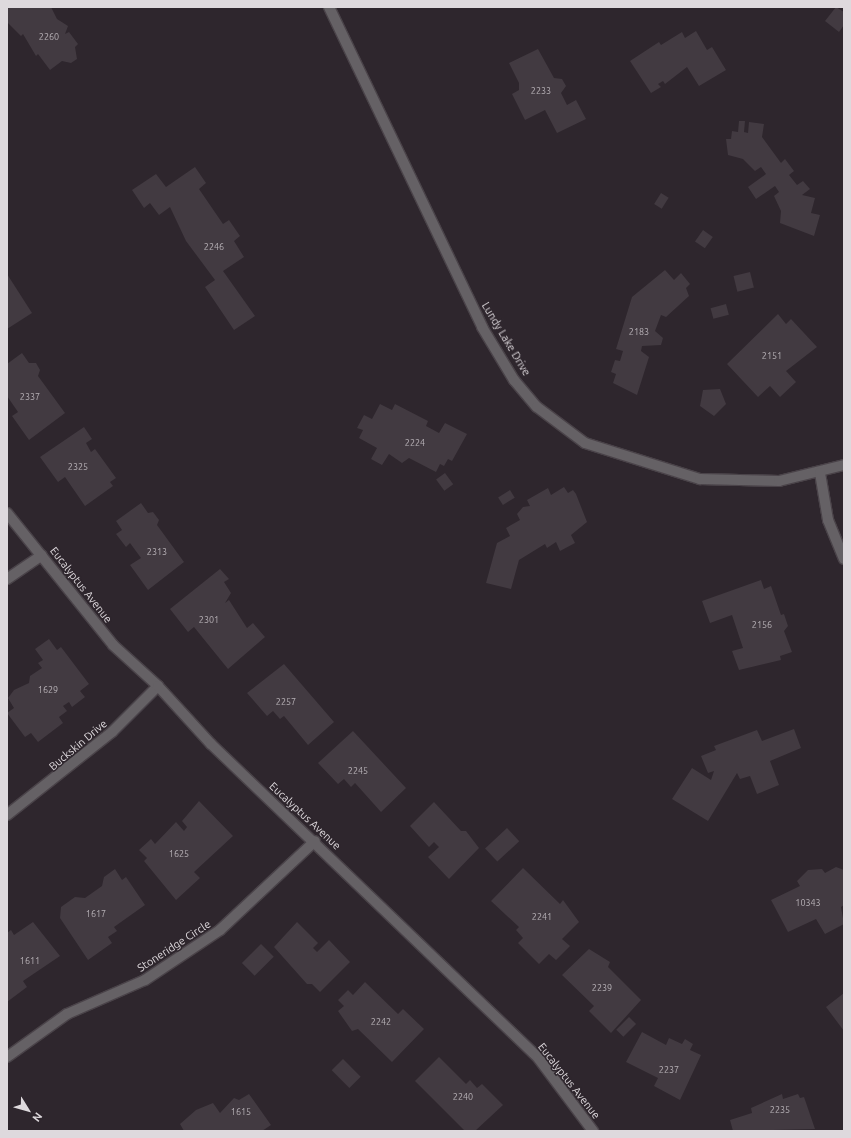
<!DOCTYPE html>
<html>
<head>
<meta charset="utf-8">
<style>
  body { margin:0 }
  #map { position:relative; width:851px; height:1138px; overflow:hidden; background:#2e262d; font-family:Ubuntu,sans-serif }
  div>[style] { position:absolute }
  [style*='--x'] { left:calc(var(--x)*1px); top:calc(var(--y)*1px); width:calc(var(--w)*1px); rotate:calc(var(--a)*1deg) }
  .building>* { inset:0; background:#423a41; transform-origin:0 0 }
  .roads { filter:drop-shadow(1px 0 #4a4349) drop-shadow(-1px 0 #4a4349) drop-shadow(0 1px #4a4349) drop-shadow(0 -1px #4a4349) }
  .minor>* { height:10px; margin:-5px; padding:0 5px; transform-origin:5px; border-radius:5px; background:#656165 }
  .tertiary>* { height:10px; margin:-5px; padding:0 5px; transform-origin:5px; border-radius:5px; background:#656165 }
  span { translate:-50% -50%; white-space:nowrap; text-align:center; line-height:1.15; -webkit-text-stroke:3px #2e262d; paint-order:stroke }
  .number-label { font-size:9px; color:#b7b1b6 }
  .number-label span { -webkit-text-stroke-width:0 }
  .street-label { font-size:11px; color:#ded9dd }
  .frame { position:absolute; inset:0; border:8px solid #ded9dd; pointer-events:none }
  .north { position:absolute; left:8px; top:1090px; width:40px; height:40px; -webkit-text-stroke:3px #2e262d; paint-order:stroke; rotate:127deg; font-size:11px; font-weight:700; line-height:16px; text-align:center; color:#ded9dd }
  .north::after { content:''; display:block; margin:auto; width:14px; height:18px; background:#ded9dd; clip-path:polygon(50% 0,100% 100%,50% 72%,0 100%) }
</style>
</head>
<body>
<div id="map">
  <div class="building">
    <i style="clip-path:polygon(7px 7px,51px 7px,57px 19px,68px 26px,65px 34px,69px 32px,78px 44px,75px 47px,77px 59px,71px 63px,62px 61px,50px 70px,38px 54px,36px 56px,23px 34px,21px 36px,7px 22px)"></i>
    <i style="clip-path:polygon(836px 7px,844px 12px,844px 25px,839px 32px,825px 21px)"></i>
    <i style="clip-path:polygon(696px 31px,707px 50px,712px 47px,726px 70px,699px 86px,687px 67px,665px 84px,663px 81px,658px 84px,661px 87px,651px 93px,630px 61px,659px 42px,661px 45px,682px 32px,685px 38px)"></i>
    <i style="clip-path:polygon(538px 49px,554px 78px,562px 79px,566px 86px,561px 93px,567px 105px,576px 100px,586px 119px,557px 133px,545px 110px,525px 120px,512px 94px,519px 90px,519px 83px,509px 63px)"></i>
    <i style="clip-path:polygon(739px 121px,745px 121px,744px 132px,748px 133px,749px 122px,764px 124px,762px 137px,781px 163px,785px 159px,794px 171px,789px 175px,797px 185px,803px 181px,810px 189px,802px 195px,815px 198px,811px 213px,820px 215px,814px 236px,780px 223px,781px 211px,774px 196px,779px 192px,775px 186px,756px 199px,748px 187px,766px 174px,761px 167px,755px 171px,743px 159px,728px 155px,726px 139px,731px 139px,732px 131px,738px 132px)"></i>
    <i style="clip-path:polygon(195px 167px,206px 183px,199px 189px,223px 224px,229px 220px,240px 236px,234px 241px,244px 257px,223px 271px,255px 316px,234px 330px,205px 287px,215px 280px,186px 241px,170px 207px,159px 215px,150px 203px,144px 208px,132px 190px,156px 174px,166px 187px)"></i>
    <i style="left:661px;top:193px;width:9px;height:13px;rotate:32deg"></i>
    <i style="left:703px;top:230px;width:12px;height:14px;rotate:35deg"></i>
    <i style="clip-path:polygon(665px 270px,674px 280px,681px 273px,690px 284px,686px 288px,689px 296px,666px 317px,661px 315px,655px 331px,663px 338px,661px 345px,642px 346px,641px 351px,649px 357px,637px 395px,613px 383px,616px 374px,611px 372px,615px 360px,620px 361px,623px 351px,616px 349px,632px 297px)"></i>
    <i style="left:750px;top:272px;width:16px;height:17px;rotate:76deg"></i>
    <i style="clip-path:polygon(7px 274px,32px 313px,7px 329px)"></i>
    <i style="left:726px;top:304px;width:11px;height:16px;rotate:75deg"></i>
    <i style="clip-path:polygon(778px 314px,786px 324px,791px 319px,817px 347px,786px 371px,796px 382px,780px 397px,770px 386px,758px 397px,727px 364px)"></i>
    <i style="clip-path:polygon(22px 353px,29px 363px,36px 363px,40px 370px,38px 376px,65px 413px,29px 440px,12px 416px,18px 412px,7px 396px,7px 364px)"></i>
    <i style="clip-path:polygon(720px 389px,726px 404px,714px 416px,700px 406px,703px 390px)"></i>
    <i style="clip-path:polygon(380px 404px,392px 410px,395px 404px,428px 421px,426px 426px,439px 433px,445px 423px,467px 434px,452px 461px,448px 459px,444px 466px,440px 464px,436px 472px,409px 458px,402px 463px,389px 454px,382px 465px,371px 459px,377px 448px,359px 438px,363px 430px,357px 428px,364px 415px,372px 419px)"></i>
    <i style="clip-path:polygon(84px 427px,92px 439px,86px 443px,91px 452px,95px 449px,116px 478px,110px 482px,113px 486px,85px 506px,65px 477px,58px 482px,40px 457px)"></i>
    <i style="left:445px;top:473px;width:14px;height:11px;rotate:54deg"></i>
    <i style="clip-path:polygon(564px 487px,568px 493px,573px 490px,576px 494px,587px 522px,571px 535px,575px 543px,560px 551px,556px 542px,547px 548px,545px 544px,519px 560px,511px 589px,486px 583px,497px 543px,510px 536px,506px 528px,520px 520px,517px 514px,523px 507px,530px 506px,527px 500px,548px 488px,551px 495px)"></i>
    <i style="left:510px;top:490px;width:9px;height:14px;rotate:58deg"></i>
    <i style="clip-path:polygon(141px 503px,148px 513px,153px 512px,159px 520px,157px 525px,184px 562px,148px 590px,130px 565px,141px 558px,130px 543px,126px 547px,116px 534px,122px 530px,116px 521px)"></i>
    <i style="clip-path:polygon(220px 569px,229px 579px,224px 582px,231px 593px,225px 603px,229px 600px,247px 628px,253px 623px,265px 637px,228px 669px,194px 627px,188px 632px,170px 609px)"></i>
    <i style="clip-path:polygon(761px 580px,764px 589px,771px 586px,781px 615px,784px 614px,788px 626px,784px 631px,792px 652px,780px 656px,781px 660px,739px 670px,732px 651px,743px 648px,732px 615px,710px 623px,702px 601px)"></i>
    <i style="clip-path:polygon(49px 639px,57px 650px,61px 647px,89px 684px,80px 691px,85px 697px,72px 707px,69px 702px,63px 706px,67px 711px,59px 717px,63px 723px,38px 742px,31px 733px,25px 737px,7px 713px,14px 708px,8px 698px,14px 690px,29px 683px,30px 676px,42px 668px,38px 663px,43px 660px,35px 649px)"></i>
    <i style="clip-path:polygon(284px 664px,334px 722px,308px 745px,284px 716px,280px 719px,273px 711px,267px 716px,247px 693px)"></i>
    <i style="clip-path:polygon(794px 729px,801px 748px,770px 761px,779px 785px,757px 794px,750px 776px,740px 779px,737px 773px,708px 821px,672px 799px,692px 768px,711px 780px,714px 771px,708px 773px,701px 756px,716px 750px,714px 746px,757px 730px,762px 741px)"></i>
    <i style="clip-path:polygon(353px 731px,406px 788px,381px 812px,355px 783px,351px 787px,344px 779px,338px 784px,318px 763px)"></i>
    <i style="clip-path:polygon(199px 801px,233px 836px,194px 872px,200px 878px,176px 900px,144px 861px,147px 858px,139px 850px,151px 839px,155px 844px,176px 822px,184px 831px,187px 827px,182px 821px)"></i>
    <i style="clip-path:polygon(434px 802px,461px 831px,466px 831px,479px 848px,449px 879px,428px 857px,439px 847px,434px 842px,429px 847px,410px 826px)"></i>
    <i style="left:507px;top:828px;width:18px;height:30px;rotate:47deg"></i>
    <i style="clip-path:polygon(836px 867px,844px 870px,844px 905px,841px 907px,844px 924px,825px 934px,816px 919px,788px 932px,771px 900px,800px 886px,797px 881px,808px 870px,822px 869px,825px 873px)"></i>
    <i style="clip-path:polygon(523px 868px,560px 904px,563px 900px,579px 922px,562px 939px,570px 946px,556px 960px,549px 954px,539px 964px,518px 943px,523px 938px,516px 930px,519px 927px,491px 901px)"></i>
    <i style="clip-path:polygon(115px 869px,122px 880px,126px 877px,145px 905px,114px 927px,117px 931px,108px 937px,112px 943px,88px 960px,60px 918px,61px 907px,75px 897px,85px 898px,102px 886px,104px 877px)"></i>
    <i style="clip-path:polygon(33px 922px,60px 956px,23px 981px,27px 987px,7px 1002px,7px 933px,11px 930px,14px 935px)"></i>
    <i style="clip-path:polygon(297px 922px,318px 943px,313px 948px,317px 952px,329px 940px,350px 962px,320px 992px,312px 984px,307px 984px,274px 947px)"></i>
    <i style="left:261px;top:944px;width:18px;height:27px;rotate:45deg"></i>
    <i style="clip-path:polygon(589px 949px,610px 962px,608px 967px,641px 1000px,611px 1033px,589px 1011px,594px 1006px,562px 975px)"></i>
    <i style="clip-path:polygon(365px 982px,398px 1014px,403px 1009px,424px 1029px,392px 1062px,358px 1029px,352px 1031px,338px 1011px,344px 1006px,338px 1000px,348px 990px,353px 995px)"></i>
    <i style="clip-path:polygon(844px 993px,844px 1031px,826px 1007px)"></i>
    <i style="left:629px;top:1017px;width:10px;height:18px;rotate:45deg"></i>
    <i style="clip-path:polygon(642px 1032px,666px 1045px,669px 1038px,682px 1044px,685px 1039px,693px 1044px,690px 1050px,701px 1055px,680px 1100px,654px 1086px,658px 1078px,626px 1062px)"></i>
    <i style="clip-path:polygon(439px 1057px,466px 1084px,470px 1080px,477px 1088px,482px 1084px,503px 1105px,475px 1131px,465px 1131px,415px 1081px)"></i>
    <i style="left:343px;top:1059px;width:25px;height:16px;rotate:45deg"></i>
    <i style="clip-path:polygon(249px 1094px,271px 1125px,262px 1131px,184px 1131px,180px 1124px,196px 1110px,213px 1103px,220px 1113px,234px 1098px,239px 1100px)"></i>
    <i style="clip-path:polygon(782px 1094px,783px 1099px,798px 1094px,800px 1098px,804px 1097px,815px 1129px,733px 1131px,730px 1120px,752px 1113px,751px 1108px)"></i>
  </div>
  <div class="roads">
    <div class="minor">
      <i style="--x:329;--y:7;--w:355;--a:64.4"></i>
      <i style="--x:482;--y:327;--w:62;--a:58.9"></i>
      <i style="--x:514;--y:380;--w:35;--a:50"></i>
      <i style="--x:537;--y:407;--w:60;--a:36.9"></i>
      <i style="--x:585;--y:443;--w:121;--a:17.4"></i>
      <i style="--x:700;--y:479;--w:79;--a:1.5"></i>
      <i style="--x:779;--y:481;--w:67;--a:-13.8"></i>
      <i style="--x:820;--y:473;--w:48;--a:80.3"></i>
      <i style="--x:828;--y:520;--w:42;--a:67.7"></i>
      <i style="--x:7;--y:579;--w:42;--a:-34.4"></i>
      <i style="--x:7;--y:815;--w:134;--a:-38.3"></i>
      <i style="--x:112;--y:732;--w:65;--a:-45"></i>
      <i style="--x:7;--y:1057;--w:74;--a:-35.6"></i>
      <i style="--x:67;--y:1014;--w:85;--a:-23.6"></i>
      <i style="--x:145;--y:980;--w:90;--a:-33.7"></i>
      <i style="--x:220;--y:930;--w:130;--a:-43.1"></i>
    </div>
    <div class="tertiary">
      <i style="--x:7;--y:513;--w:169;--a:51.2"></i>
      <i style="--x:113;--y:645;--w:61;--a:42.3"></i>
      <i style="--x:158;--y:686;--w:79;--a:47.6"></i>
      <i style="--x:211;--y:744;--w:455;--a:43.8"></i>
      <i style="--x:539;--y:1059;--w:90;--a:53.1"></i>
    </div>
  </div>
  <div class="number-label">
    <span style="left:49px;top:37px">2260</span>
    <span style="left:541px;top:91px">2233</span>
    <span style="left:214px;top:247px">2246</span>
    <span style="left:639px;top:332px">2183</span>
    <span style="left:772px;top:356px">2151</span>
    <span style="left:30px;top:397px">2337</span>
    <span style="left:415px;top:443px">2224</span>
    <span style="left:78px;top:467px">2325</span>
    <span style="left:157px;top:552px">2313</span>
    <span style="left:209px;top:620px">2301</span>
    <span style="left:762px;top:625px">2156</span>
    <span style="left:48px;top:690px">1629</span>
    <span style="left:286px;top:702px">2257</span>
    <span style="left:358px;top:771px">2245</span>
    <span style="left:179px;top:854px">1625</span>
    <span style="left:808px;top:903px">10343</span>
    <span style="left:96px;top:914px">1617</span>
    <span style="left:542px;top:917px">2241</span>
    <span style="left:30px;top:961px">1611</span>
    <span style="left:602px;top:988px">2239</span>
    <span style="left:381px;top:1022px">2242</span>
    <span style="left:669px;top:1070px">2237</span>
    <span style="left:463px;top:1097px">2240</span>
    <span style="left:780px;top:1110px">2235</span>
    <span style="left:241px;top:1112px">1615</span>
  </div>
  <div class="street-label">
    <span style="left:506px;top:339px;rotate:59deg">Lundy Lake Drive</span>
    <span style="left:81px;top:585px;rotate:52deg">Eucalyptus Avenue</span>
    <span style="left:78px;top:745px;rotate:-40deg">Buckskin Drive</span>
    <span style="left:305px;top:816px;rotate:43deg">Eucalyptus Avenue</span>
    <span style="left:174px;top:946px;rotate:-33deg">Stoneridge Circle</span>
    <span style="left:569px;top:1081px;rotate:52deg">Eucalyptus Avenue</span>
  </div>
  <div class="frame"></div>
  <div class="north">N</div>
</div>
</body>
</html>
